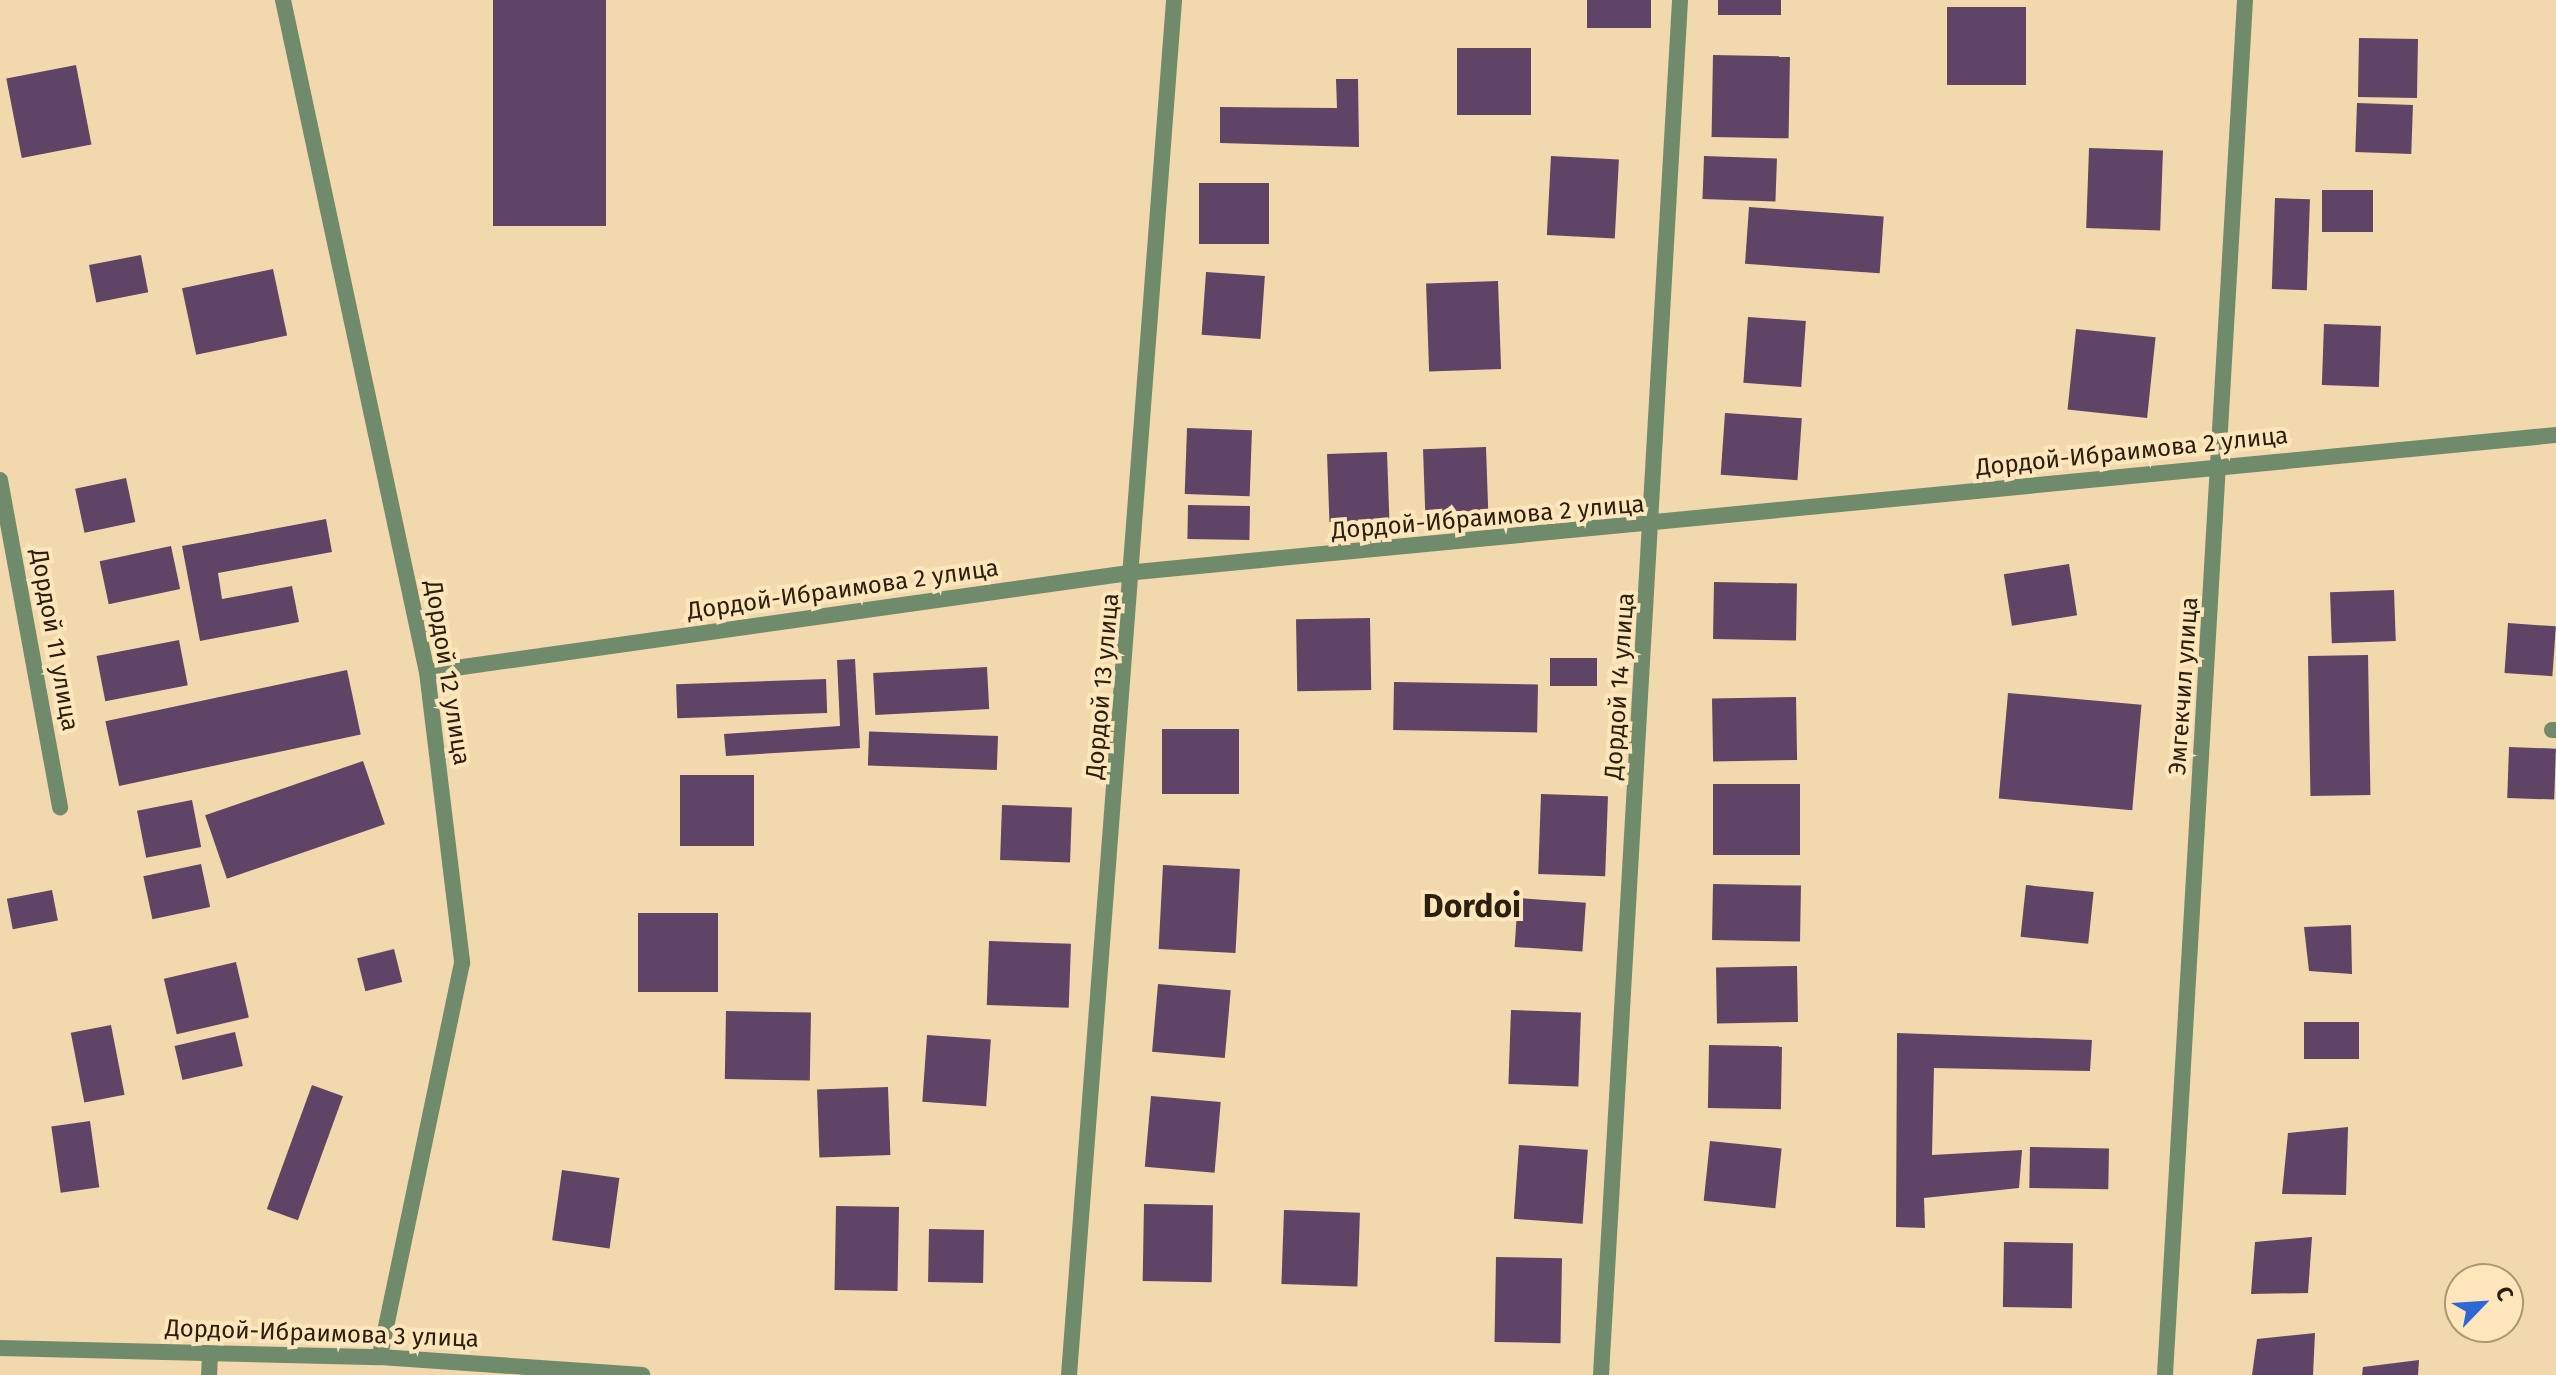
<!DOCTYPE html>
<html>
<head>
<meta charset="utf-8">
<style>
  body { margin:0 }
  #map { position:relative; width:2556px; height:1375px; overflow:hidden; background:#f1d9ad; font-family:"Fira Sans",sans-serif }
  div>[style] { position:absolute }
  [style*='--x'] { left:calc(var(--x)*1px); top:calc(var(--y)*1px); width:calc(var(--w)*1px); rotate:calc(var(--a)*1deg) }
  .building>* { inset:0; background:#604465; transform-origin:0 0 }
  .lane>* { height:16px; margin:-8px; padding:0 8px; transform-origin:8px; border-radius:8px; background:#708a6c }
  .street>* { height:16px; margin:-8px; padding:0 8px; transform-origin:8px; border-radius:8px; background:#708a6c }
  span { translate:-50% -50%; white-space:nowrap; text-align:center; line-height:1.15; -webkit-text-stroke:8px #ffe6ba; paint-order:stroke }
  .street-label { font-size:24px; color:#29200f }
  .district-label { font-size:32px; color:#29200f; font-weight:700 }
  .north { position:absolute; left:2444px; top:1263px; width:80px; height:80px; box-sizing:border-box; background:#ffe6ba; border:2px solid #a99776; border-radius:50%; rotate:65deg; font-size:22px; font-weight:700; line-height:32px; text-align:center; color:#29200f }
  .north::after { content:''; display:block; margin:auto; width:28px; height:36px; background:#2e68d6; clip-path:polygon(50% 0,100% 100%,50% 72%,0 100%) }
</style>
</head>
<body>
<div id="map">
  <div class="building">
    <i style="left:493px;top:0;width:113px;height:226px"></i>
    <i style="left:1587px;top:0;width:64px;height:28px"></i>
    <i style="left:1718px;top:0;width:63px;height:15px"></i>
    <i style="left:1947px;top:7px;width:79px;height:78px"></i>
    <i style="left:2359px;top:38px;width:59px;height:59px;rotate:1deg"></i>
    <i style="left:1457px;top:48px;width:74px;height:67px"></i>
    <i style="left:1713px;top:55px;width:77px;height:82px;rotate:1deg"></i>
    <i style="left:76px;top:65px;width:81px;height:71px;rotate:79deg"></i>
    <i style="clip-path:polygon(1336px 79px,1358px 79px,1359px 147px,1220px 143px,1220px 107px,1337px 108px)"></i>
    <i style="left:2357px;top:103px;width:56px;height:49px;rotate:2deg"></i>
    <i style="left:2089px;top:148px;width:74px;height:80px;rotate:2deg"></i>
    <i style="left:1551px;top:156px;width:68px;height:79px;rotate:3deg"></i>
    <i style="left:1704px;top:156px;width:73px;height:43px;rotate:2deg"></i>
    <i style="left:1199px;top:183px;width:70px;height:61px"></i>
    <i style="left:2322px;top:190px;width:51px;height:42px"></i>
    <i style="left:2275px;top:198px;width:35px;height:91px;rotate:2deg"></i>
    <i style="left:1749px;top:207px;width:135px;height:57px;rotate:4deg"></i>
    <i style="left:141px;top:255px;width:38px;height:53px;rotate:79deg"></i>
    <i style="left:273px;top:269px;width:68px;height:93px;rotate:78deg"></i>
    <i style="left:1206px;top:272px;width:59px;height:63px;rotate:4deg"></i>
    <i style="left:1498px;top:281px;width:88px;height:72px;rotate:88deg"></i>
    <i style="left:1748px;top:317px;width:58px;height:66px;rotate:4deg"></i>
    <i style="left:2324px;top:324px;width:57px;height:61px;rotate:2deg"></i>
    <i style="left:2076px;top:329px;width:80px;height:81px;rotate:6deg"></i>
    <i style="left:1725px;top:413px;width:77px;height:62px;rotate:4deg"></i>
    <i style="left:1187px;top:428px;width:65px;height:66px;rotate:2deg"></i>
    <i style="left:1486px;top:447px;width:73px;height:63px;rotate:88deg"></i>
    <i style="left:1387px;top:452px;width:68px;height:60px;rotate:88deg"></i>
    <i style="left:126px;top:478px;width:45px;height:52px;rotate:78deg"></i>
    <i style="left:1188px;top:505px;width:62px;height:34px;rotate:1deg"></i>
    <i style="clip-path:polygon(326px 519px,332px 552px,218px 573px,222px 599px,292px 586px,299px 622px,200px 641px,182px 546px)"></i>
    <i style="left:171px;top:546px;width:44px;height:73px;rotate:78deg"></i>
    <i style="left:2069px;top:564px;width:52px;height:66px;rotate:81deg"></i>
    <i style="left:1714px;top:582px;width:83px;height:57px;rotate:1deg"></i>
    <i style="left:2394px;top:590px;width:51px;height:64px;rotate:88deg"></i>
    <i style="left:1370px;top:618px;width:72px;height:74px;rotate:89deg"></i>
    <i style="left:2508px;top:623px;width:48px;height:50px;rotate:4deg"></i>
    <i style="left:179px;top:640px;width:46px;height:84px;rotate:79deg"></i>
    <i style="left:2368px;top:655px;width:140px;height:60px;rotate:89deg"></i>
    <i style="left:1550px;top:658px;width:47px;height:28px"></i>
    <i style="clip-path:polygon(855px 659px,860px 748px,726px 756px,724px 734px,840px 726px,837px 660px)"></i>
    <i style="left:987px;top:667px;width:42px;height:114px;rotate:87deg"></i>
    <i style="left:347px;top:670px;width:66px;height:247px;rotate:78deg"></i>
    <i style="left:826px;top:679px;width:34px;height:150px;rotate:88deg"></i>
    <i style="left:1394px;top:682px;width:144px;height:48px;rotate:1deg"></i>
    <i style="left:2008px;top:693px;width:134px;height:106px;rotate:5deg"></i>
    <i style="left:1796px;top:697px;width:63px;height:84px;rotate:89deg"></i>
    <i style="left:1162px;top:729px;width:77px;height:65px"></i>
    <i style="left:998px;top:736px;width:34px;height:129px;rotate:92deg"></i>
    <i style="left:2509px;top:747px;width:47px;height:51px;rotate:2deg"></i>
    <i style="left:363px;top:761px;width:67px;height:167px;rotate:71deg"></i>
    <i style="left:680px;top:775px;width:74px;height:71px"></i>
    <i style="left:1713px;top:784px;width:87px;height:71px"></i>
    <i style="left:1541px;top:794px;width:67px;height:80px;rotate:2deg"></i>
    <i style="left:192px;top:800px;width:48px;height:56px;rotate:79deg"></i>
    <i style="left:1002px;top:805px;width:70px;height:55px;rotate:2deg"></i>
    <i style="left:201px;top:864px;width:44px;height:59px;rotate:78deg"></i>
    <i style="left:1163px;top:865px;width:77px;height:84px;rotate:3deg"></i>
    <i style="left:1713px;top:884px;width:88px;height:56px;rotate:1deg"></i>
    <i style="left:2026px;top:885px;width:68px;height:52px;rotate:6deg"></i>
    <i style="left:52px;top:890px;width:31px;height:46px;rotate:79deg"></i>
    <i style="left:1518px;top:898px;width:68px;height:49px;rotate:4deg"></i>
    <i style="left:638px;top:913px;width:80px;height:79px"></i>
    <i style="clip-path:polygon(2351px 925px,2352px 974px,2309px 971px,2304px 927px)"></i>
    <i style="left:989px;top:941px;width:82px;height:64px;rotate:2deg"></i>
    <i style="left:394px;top:949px;width:34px;height:38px;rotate:76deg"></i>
    <i style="left:236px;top:962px;width:57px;height:74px;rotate:77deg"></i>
    <i style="left:1797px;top:966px;width:56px;height:81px;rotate:89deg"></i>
    <i style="left:1158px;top:984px;width:73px;height:68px;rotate:5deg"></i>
    <i style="left:1511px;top:1010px;width:70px;height:74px;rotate:2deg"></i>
    <i style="left:726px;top:1011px;width:85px;height:68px;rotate:1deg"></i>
    <i style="left:2359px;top:1022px;width:37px;height:55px;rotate:90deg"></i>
    <i style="left:111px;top:1025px;width:71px;height:41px;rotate:79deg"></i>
    <i style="left:235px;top:1032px;width:35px;height:62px;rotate:77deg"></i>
    <i style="clip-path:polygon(1897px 1033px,2092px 1040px,2090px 1071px,1934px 1068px,1932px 1155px,2022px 1150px,2019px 1188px,1924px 1198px,1925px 1228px,1896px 1227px)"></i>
    <i style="left:927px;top:1035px;width:64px;height:67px;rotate:4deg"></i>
    <i style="left:1709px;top:1045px;width:73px;height:63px;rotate:1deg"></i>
    <i style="left:312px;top:1085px;width:33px;height:132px;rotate:20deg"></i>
    <i style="left:888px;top:1087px;width:68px;height:71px;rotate:88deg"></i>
    <i style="left:1151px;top:1096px;width:70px;height:71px;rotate:5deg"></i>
    <i style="left:90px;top:1121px;width:67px;height:39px;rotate:82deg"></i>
    <i style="clip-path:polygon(2348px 1127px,2346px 1195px,2282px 1194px,2288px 1133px)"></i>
    <i style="left:1710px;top:1141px;width:72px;height:60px;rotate:6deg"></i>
    <i style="left:1519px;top:1145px;width:69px;height:74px;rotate:4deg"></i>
    <i style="left:2030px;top:1147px;width:79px;height:41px;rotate:1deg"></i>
    <i style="left:562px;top:1170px;width:58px;height:71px;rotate:8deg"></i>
    <i style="left:1144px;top:1204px;width:69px;height:77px;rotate:1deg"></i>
    <i style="left:836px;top:1206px;width:63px;height:84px;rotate:1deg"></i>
    <i style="left:1284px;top:1210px;width:76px;height:74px;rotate:2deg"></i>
    <i style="left:929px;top:1229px;width:55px;height:53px;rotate:1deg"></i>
    <i style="clip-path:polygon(2312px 1237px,2308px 1293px,2251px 1294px,2255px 1242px)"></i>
    <i style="left:2004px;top:1242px;width:69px;height:65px;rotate:1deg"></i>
    <i style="left:1496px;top:1257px;width:66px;height:85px;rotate:1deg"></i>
    <i style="clip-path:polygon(2315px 1333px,2313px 1375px,2252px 1375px,2257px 1339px)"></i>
    <i style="clip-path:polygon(2419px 1360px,2418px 1375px,2362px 1375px,2363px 1367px)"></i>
  </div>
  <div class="lane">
    <i style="--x:2552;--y:730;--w:4;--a:0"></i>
  </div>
  <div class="street">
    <i style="--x:283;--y:0;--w:687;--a:77.91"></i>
    <i style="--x:427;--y:672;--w:293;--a:83.1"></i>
    <i style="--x:462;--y:963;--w:402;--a:101.8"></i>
    <i style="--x:0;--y:480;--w:333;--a:79.6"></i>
    <i style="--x:427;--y:672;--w:716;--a:-8.03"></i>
    <i style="--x:1136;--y:572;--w:1427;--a:-5.51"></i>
    <i style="--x:0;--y:1348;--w:380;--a:1.4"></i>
    <i style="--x:380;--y:1357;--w:263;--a:3.9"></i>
    <i style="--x:209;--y:1375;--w:21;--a:-87"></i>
    <i style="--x:1069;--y:1375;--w:1379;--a:-85.63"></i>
    <i style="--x:1601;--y:1375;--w:1377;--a:-86.71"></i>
    <i style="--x:2165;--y:1375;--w:1377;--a:-86.67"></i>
  </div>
  <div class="street-label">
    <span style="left:2132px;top:452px;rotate:-6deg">Дордой-Ибраимова 2 улица</span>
    <span style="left:1488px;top:518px;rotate:-5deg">Дордой-Ибраимова 2 улица</span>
    <span style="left:843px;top:590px;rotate:-8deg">Дордой-Ибраимова 2 улица</span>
    <span style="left:54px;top:640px;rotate:80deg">Дордой 11 улица</span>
    <span style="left:447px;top:673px;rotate:81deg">Дордой 12 улица</span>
    <span style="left:1103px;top:686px;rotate:-85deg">Дордой 13 улица</span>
    <span style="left:1620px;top:686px;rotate:-86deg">Дордой 14 улица</span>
    <span style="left:2184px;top:686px;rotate:-86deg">Эмгекчил улица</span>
    <span style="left:322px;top:1334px;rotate:2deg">Дордой-Ибраимова 3 улица</span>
  </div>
  <div class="district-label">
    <span style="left:1472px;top:906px">Dordoi</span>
  </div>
  <div class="north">С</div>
</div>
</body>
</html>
